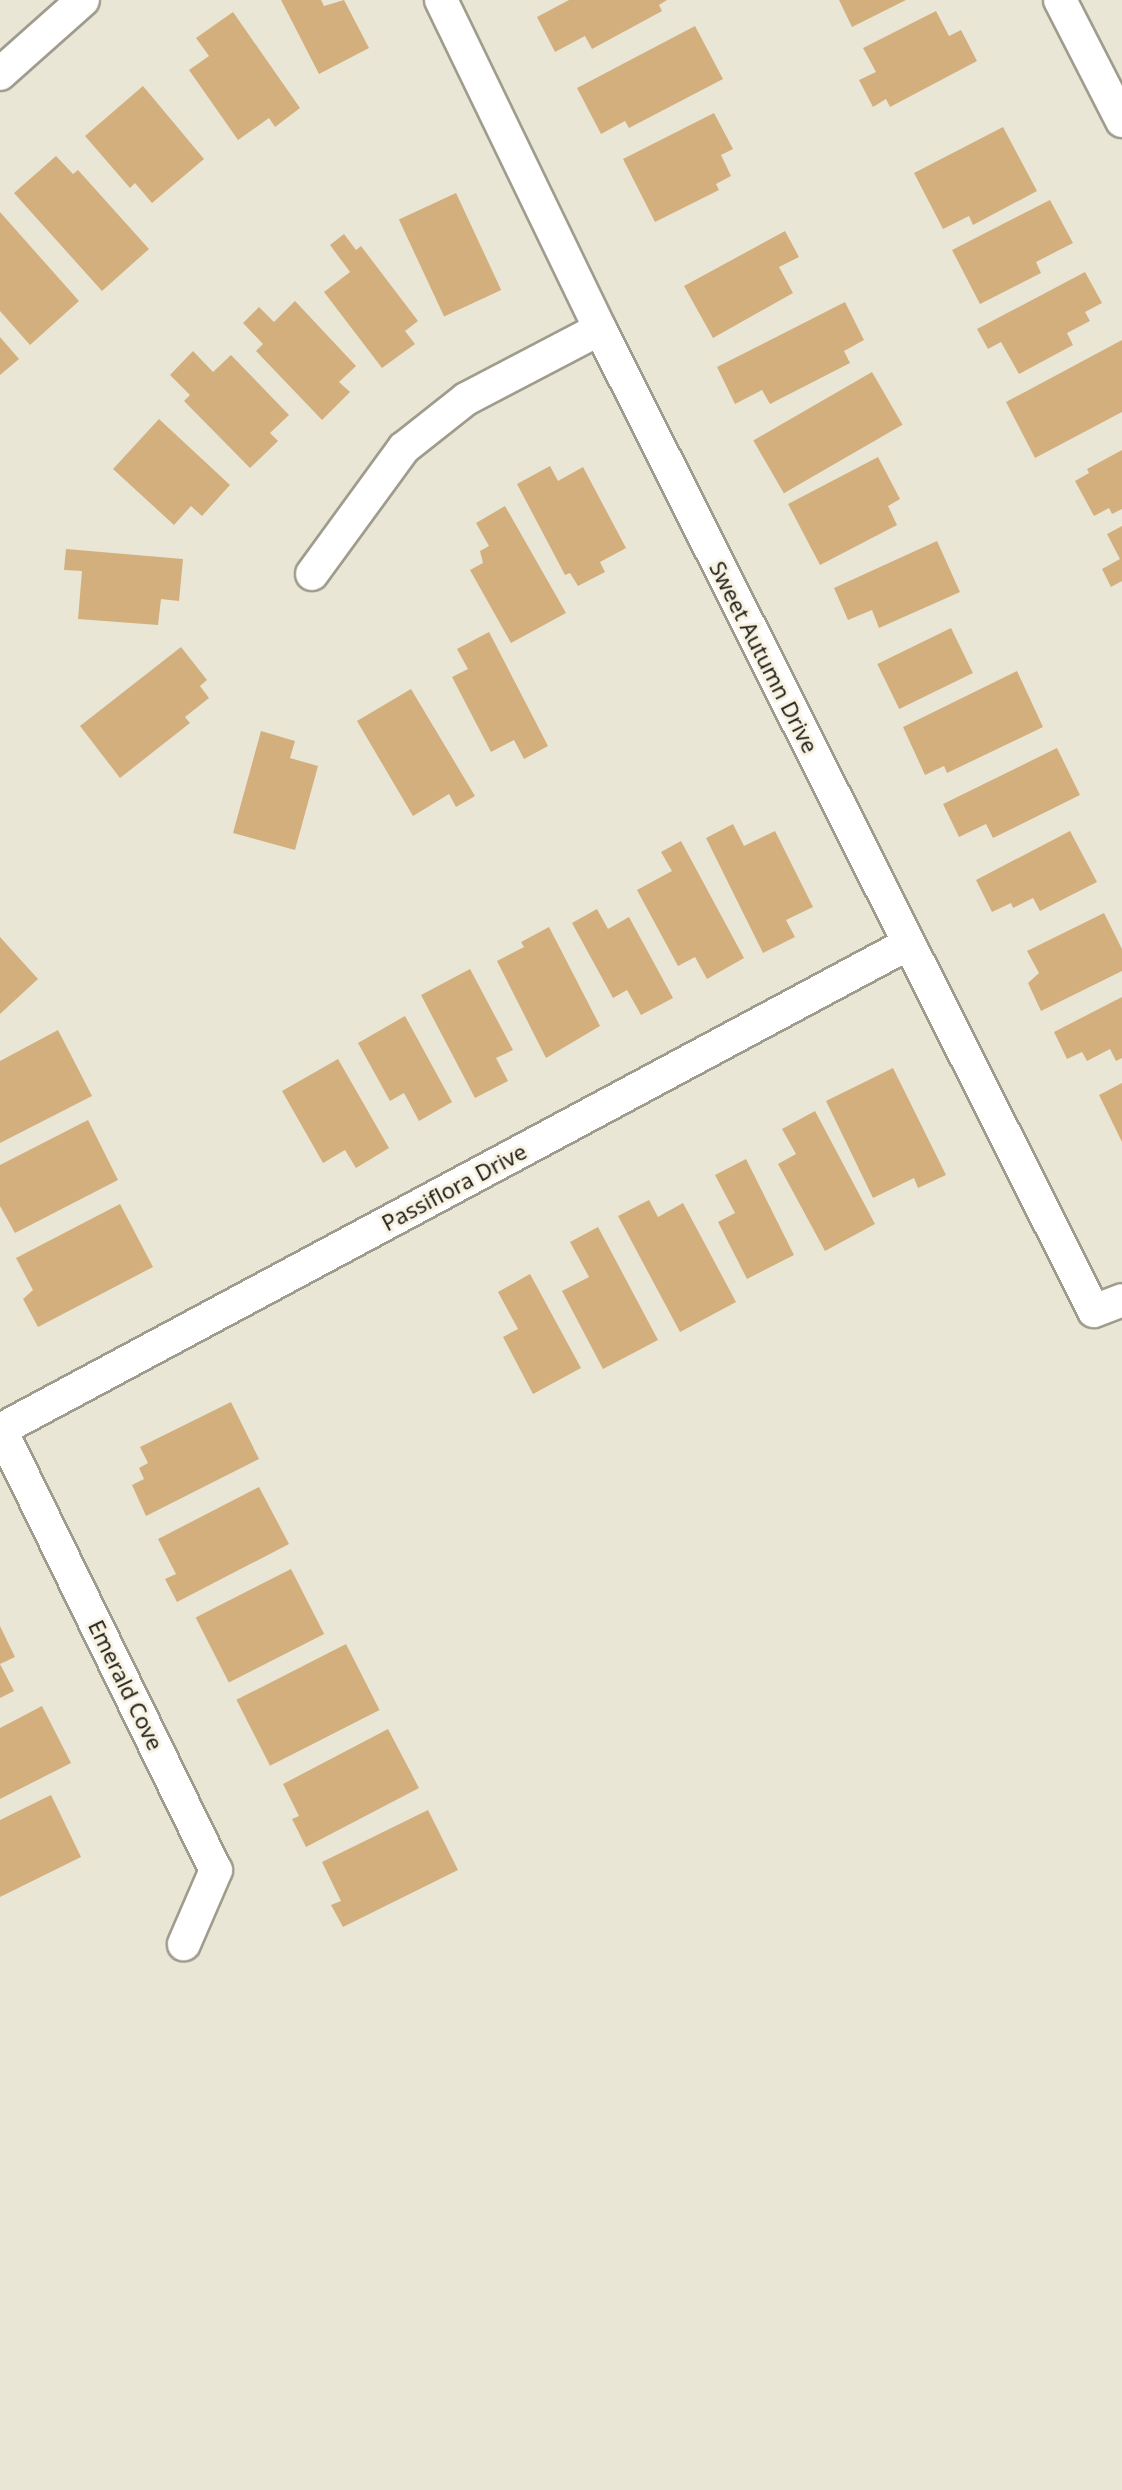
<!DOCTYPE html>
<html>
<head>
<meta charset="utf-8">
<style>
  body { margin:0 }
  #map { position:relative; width:1122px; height:2490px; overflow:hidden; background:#eae6d6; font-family:"Noto Sans",sans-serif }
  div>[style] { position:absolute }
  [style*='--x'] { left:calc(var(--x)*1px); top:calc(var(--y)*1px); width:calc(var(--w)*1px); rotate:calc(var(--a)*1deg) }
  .building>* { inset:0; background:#d3af7e; transform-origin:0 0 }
  .roads { filter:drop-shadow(2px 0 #a09c8d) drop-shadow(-2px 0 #a09c8d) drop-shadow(0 2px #a09c8d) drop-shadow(0 -2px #a09c8d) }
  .street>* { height:32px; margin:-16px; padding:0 16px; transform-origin:16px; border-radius:16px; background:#fff }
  span { translate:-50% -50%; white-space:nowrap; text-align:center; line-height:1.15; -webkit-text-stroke:6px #f8f3e3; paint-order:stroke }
  .street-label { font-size:22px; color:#211f19 }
</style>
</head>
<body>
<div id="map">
  <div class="building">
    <i style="clip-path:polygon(281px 0,321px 0,324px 6px,344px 0,369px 48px,319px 74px)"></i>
    <i style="clip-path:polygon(569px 0,667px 0,659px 5px,662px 11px,592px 49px,585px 36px,555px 52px,537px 17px)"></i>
    <i style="clip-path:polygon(839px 0,906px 0,852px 27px)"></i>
    <i style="clip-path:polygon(936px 11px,949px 36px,961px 30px,977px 61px,890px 107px,886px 99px,873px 107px,859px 80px,876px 72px,863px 48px)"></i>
    <i style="clip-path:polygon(233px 12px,300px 108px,275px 127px,269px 118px,238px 140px,189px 70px,209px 56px,196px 38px)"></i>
    <i style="clip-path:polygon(695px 26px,723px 79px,629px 128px,625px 121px,601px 134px,577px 88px)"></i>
    <i style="clip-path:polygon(143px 86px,204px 159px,152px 203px,135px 183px,130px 188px,85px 136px)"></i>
    <i style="clip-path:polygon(714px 113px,733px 149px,721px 155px,731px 176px,716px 184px,719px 190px,655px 222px,623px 159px)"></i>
    <i style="clip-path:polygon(1003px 127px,1037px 191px,973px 225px,969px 216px,943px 229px,914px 173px)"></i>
    <i style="clip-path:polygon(56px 156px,73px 174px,78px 170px,149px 249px,102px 291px,14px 193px)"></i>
    <i style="left:456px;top:193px;width:107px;height:63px;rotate:65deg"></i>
    <i style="clip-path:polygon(1050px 200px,1073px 243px,1036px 262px,1041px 273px,980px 304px,952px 250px)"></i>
    <i style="clip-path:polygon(0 212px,79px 301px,30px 345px,0 311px)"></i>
    <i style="clip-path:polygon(785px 231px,799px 257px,779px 267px,793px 293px,713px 338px,684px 286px)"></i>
    <i style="clip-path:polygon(344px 234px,356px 250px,361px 246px,418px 321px,405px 331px,415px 344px,382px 368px,324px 292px,350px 272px,330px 245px)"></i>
    <i style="clip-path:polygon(1085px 272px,1102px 303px,1085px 312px,1090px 321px,1067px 333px,1073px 345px,1019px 374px,1001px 342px,988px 349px,977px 329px)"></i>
    <i style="clip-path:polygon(295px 301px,356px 366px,339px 382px,350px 392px,322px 420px,256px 351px,263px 344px,243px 323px,259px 307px,274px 322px)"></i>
    <i style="clip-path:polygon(845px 302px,864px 340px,844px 351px,850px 363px,770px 404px,762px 390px,735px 404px,717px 367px)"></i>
    <i style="clip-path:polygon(0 337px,19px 359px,0 375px)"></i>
    <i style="clip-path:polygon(1122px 340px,1122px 412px,1035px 458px,1006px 402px)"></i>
    <i style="clip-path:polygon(193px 351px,213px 372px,231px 355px,289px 415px,270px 433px,278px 441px,250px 468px,184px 401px,190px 395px,170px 375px)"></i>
    <i style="left:872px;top:372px;width:61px;height:137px;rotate:60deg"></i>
    <i style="clip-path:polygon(159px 419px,230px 485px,202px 516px,191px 506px,174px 525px,113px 469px)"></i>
    <i style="clip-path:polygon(1122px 450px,1122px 509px,1112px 514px,1109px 508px,1094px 516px,1075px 481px,1089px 473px,1087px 469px)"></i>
    <i style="clip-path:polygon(878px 457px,900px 499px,888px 506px,897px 525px,820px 565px,788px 504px)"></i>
    <i style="clip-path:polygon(550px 466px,558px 481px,583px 467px,626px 548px,600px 562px,605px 572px,578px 586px,570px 573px,565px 575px,517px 484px)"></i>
    <i style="clip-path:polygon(505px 506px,566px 613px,511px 643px,470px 570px,483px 563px,480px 551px,489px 546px,476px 523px)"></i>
    <i style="clip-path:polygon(1122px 526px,1122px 581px,1111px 587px,1102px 569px,1120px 559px,1107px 534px)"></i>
    <i style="clip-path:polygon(937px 541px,960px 592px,879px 628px,872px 610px,848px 620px,834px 588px)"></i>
    <i style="clip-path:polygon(66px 549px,183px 559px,179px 601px,161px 599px,158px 625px,78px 619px,82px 571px,64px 570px)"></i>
    <i style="left:951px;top:628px;width:50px;height:82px;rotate:64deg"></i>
    <i style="clip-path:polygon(489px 632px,548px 746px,524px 759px,514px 740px,491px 752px,452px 677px,468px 669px,457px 649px)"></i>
    <i style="clip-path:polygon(181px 647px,207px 680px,200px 686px,209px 698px,185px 717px,190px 723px,120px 778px,80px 726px)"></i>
    <i style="clip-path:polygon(1017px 671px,1043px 727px,947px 773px,944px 766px,925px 775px,903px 727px)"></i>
    <i style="clip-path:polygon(411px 689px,475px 796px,456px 807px,449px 794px,413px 816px,357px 721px)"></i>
    <i style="clip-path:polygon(261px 731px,295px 741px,290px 758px,318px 766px,295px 850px,233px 833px)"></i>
    <i style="clip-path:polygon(1057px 748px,1080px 795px,993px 838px,986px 824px,959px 837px,943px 804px)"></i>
    <i style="clip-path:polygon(733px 824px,744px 846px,775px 831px,813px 907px,786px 920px,795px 937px,763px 953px,706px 838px)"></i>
    <i style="clip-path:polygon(1070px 831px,1097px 882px,1040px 911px,1033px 898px,1013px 908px,1011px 903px,992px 912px,976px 880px)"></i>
    <i style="clip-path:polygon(681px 841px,744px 958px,707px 979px,695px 957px,678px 966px,637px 890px,672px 871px,661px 852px)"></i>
    <i style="clip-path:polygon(597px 909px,608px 929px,629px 917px,673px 998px,641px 1015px,627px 990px,613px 998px,572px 923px)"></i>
    <i style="clip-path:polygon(1104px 913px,1122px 949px,1122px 971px,1041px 1011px,1028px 983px,1039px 973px,1027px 951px)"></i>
    <i style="clip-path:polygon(549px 927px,600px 1026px,546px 1058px,497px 961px,524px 947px,521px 942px)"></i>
    <i style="clip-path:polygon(0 937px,38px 979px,0 1014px)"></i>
    <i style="clip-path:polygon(470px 969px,513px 1050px,496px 1058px,508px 1081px,475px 1098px,421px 995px)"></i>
    <i style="clip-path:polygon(1122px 997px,1122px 1058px,1116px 1061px,1110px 1049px,1087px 1061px,1082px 1052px,1067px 1059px,1054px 1032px)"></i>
    <i style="clip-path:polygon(405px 1016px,452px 1102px,419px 1121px,404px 1093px,390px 1101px,358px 1043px)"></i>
    <i style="clip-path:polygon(58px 1030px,92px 1096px,0 1143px,0 1061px)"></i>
    <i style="clip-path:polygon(338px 1059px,389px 1148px,356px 1168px,345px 1150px,323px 1163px,282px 1091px)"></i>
    <i style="clip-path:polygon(893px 1068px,946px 1175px,918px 1188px,914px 1178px,873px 1198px,826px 1101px)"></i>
    <i style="clip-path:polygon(1122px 1083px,1122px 1142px,1099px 1095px)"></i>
    <i style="clip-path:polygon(815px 1111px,875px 1224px,825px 1251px,778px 1164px,796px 1154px,782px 1129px)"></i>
    <i style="clip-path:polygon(88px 1120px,118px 1180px,15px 1233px,0 1206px,0 1165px)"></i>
    <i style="clip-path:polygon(746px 1159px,794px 1255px,747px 1279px,718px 1222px,735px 1213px,715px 1175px)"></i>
    <i style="clip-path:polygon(649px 1200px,658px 1217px,683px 1203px,736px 1302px,680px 1332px,618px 1216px)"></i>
    <i style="clip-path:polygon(120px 1204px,153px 1267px,38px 1327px,23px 1299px,33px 1290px,16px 1258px)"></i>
    <i style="clip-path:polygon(598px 1227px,658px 1340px,603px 1369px,562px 1291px,589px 1277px,570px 1242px)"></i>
    <i style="clip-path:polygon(530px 1274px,581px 1368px,533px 1394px,503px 1337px,518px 1329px,498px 1292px)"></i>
    <i style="clip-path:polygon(231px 1402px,259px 1459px,146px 1516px,132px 1485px,144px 1479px,139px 1468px,148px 1463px,140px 1447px)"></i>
    <i style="clip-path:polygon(259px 1487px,289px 1544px,177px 1602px,165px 1579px,176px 1574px,158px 1539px)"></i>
    <i style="left:291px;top:1569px;width:73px;height:107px;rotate:63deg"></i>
    <i style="clip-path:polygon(0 1626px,15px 1657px,0 1664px)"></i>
    <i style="left:346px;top:1644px;width:74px;height:123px;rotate:63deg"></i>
    <i style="clip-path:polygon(0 1664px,14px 1691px,0 1698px)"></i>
    <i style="clip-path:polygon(42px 1706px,71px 1763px,0 1799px,0 1728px)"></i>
    <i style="clip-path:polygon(388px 1729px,419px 1788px,306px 1847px,292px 1819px,299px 1816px,283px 1784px)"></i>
    <i style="clip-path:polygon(51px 1795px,81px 1857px,0 1897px,0 1820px)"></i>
    <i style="clip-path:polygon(428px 1810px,458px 1870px,343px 1927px,331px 1905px,341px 1901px,322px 1862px)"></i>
  </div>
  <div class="roads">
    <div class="street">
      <i style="--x:441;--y:0;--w:365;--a:64.2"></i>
      <i style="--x:600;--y:329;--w:1099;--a:63.3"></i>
      <i style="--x:1094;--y:1311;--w:30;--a:-21"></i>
      <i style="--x:1060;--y:0;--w:136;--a:62.9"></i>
      <i style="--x:0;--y:74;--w:111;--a:-41.7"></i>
      <i style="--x:312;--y:574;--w:156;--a:-53.9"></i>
      <i style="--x:404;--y:448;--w:79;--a:-38.3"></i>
      <i style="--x:466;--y:399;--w:151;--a:-27.6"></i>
      <i style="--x:0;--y:1428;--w:492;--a:64"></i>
      <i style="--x:216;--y:1870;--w:81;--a:113.4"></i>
      <i style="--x:0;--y:1430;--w:1030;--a:-28.16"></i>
    </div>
  </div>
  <div class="street-label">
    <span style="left:764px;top:657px;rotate:63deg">Sweet Autumn Drive</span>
    <span style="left:454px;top:1187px;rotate:-28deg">Passiflora Drive</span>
    <span style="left:126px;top:1685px;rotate:64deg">Emerald Cove</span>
  </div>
</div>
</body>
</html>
